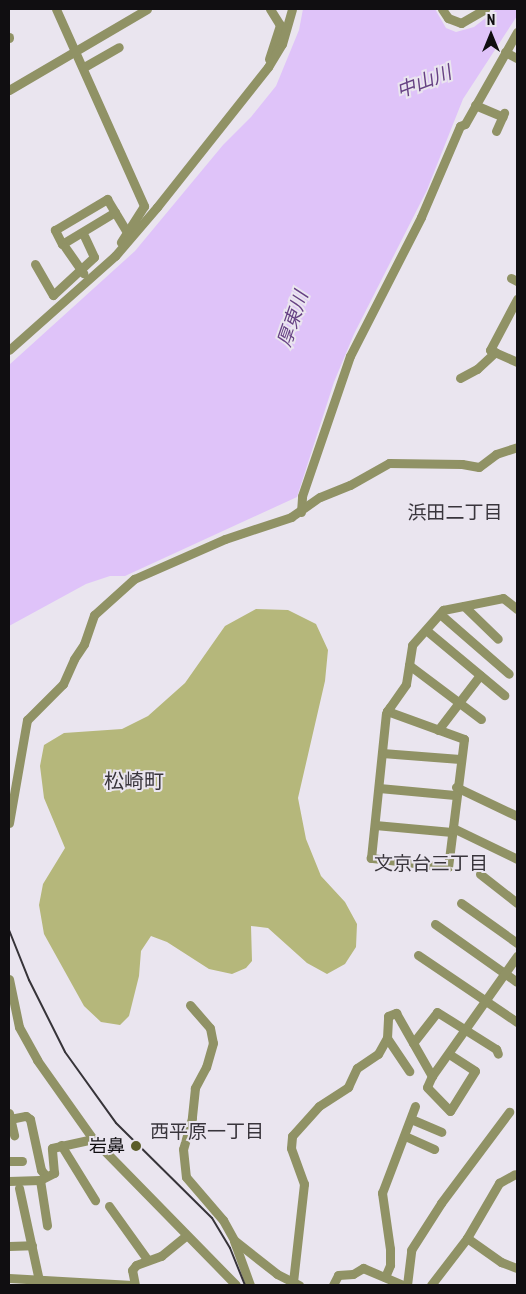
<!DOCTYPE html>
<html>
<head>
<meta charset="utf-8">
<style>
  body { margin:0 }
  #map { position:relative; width:526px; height:1294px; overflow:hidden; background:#eae5ef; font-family:"Roboto Condensed","Noto Sans JP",sans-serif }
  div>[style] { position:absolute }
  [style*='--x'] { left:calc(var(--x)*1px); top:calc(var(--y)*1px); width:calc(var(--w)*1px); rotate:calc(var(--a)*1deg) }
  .forest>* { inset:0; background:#b5b77b }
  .water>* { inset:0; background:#dfc3f9 }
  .minor>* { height:9px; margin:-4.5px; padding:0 4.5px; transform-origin:4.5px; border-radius:4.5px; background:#909265 }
  .rail>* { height:2px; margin:-1px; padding:0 1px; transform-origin:1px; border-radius:1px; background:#373439 }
  .dots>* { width:14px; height:14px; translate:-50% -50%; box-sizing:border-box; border:2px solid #eae5ef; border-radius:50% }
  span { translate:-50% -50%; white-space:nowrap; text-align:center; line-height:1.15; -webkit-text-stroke:4px #eae5ef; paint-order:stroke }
  .poi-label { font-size:18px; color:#100e11 }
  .right { translate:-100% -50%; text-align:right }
  .water-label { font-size:19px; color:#674284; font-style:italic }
  .neighbourhood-label { font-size:19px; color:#39353c }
  .quarter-label { font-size:20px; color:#39353c }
  .frame { position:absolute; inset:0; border:10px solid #100e11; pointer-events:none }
  .north { position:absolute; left:466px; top:10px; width:50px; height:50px; -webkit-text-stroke:4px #eae5ef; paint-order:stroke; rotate:0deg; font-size:14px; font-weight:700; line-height:20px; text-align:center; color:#100e11 }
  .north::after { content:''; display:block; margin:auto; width:18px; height:22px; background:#100e11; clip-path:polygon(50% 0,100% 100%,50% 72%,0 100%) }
</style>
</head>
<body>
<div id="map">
  <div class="forest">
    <i style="clip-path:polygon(256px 609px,288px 610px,316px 624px,328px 650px,325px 681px,298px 798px,306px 839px,321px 876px,345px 902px,357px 924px,356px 947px,345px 964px,327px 974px,307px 963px,268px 928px,251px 926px,252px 961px,246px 968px,232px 974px,209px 969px,167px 942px,151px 936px,141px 951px,139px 976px,129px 1016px,120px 1025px,101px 1022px,84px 1006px,44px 934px,39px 905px,43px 884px,65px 848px,44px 798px,40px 766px,44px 745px,64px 733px,122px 729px,148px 716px,185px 683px,225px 626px)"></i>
  </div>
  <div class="water">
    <i style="clip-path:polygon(303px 9px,435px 9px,446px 28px,456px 32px,474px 27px,497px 9px,517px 9px,517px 16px,463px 99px,427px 190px,354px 334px,334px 382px,297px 497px,125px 576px,110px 576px,86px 584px,9px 626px,9px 365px,135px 251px,223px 145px,251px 117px,276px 86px,299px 30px)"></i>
  </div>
  <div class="minor">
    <i style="--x:56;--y:9;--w:216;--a:65.9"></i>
    <i style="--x:144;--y:206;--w:43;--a:122.6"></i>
    <i style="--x:442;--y:9;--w:11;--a:56"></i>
    <i style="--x:448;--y:18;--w:14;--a:21"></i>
    <i style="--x:461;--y:23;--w:28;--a:-30"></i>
    <i style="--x:9;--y:38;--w:1;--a:-90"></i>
    <i style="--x:505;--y:52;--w:13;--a:27"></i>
    <i style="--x:269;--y:59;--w:36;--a:-72"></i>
    <i style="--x:280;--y:25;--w:19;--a:-122"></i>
    <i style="--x:84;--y:67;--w:40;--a:-29.7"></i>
    <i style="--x:9;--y:90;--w:160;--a:-30.4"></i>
    <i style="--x:475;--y:105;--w:30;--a:23"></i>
    <i style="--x:496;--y:131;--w:20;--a:-66"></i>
    <i style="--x:115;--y:212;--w:62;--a:148.9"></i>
    <i style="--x:62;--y:244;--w:16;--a:-117"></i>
    <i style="--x:55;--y:230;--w:61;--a:-30.8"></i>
    <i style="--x:107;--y:199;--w:39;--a:59"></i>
    <i style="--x:65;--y:247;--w:32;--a:55"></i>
    <i style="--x:35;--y:264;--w:36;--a:60"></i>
    <i style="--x:53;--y:295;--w:56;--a:-42.8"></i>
    <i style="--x:94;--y:257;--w:23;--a:-115"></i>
    <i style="--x:511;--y:278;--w:7;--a:27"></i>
    <i style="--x:9;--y:350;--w:142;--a:-41.6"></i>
    <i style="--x:115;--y:256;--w:65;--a:-49.4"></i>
    <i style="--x:157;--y:207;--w:179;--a:-51.6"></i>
    <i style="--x:268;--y:67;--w:27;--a:-59"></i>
    <i style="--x:282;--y:44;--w:36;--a:-74"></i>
    <i style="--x:490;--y:350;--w:58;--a:-62.1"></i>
    <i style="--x:490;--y:350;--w:30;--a:24"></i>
    <i style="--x:460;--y:378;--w:19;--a:-28"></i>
    <i style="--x:477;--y:369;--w:25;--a:-43"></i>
    <i style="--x:301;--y:512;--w:16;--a:-86"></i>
    <i style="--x:302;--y:496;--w:148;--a:-71.1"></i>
    <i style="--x:350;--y:356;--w:156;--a:-62.9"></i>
    <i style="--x:421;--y:217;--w:99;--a:-66.8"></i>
    <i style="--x:460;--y:126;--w:5;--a:-22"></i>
    <i style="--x:465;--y:124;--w:106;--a:-60.5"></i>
    <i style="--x:464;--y:606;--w:47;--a:44.1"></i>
    <i style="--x:440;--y:614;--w:91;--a:41"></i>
    <i style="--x:426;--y:630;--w:102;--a:39.8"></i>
    <i style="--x:409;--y:665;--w:90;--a:36.9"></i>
    <i style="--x:387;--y:711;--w:82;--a:20"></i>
    <i style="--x:464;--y:739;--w:129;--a:97.1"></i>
    <i style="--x:448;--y:867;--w:78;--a:-173.3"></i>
    <i style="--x:371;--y:858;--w:145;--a:-84.1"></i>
    <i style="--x:386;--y:714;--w:3;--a:-72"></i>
    <i style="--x:387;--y:711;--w:5;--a:-53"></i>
    <i style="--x:390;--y:707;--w:28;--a:-55"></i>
    <i style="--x:406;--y:684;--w:39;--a:-81"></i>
    <i style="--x:412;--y:645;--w:47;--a:-48.5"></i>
    <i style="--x:443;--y:610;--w:61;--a:-11.3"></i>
    <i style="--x:503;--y:598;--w:18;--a:38"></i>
    <i style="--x:438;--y:730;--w:69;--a:-52.6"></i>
    <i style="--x:382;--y:753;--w:78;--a:4.4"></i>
    <i style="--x:456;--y:787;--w:68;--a:25.4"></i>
    <i style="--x:379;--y:788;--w:76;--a:5.3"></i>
    <i style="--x:9;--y:823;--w:105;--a:-80.1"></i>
    <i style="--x:27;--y:720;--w:51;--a:-45"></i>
    <i style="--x:63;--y:684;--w:27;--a:-66"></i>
    <i style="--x:74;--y:659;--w:18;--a:-56"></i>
    <i style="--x:84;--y:644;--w:31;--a:-71"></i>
    <i style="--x:94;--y:615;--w:54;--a:-42"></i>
    <i style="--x:134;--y:579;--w:99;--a:-23.7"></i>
    <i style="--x:225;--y:539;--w:70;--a:-18.4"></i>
    <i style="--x:291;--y:517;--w:35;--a:-35"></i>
    <i style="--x:320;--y:497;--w:32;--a:-22"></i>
    <i style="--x:350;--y:485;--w:45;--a:-29.4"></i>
    <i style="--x:389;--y:463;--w:73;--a:0.8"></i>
    <i style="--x:462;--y:464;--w:17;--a:10"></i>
    <i style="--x:479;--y:467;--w:21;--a:-37"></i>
    <i style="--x:496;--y:454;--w:22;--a:-18"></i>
    <i style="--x:375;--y:825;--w:77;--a:5.2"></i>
    <i style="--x:453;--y:828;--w:71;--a:25.8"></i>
    <i style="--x:480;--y:874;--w:47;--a:38.1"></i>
    <i style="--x:461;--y:903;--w:69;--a:35.5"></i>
    <i style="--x:435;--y:924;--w:100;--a:35.3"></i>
    <i style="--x:418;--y:955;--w:120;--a:34.1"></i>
    <i style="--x:9;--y:979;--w:49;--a:78.2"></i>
    <i style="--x:19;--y:1027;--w:38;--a:61"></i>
    <i style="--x:37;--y:1060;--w:97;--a:54.7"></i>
    <i style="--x:93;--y:1139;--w:204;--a:45.6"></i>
    <i style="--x:190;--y:1005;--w:30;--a:49"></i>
    <i style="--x:210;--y:1028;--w:15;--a:79"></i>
    <i style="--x:213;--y:1043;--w:25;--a:106"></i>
    <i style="--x:206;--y:1067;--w:24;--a:118"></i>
    <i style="--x:195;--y:1088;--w:30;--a:96"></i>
    <i style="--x:192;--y:1118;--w:32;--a:106"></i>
    <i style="--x:183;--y:1149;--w:28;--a:84"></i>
    <i style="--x:186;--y:1177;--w:57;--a:49.3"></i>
    <i style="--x:223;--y:1220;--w:23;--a:61"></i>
    <i style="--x:234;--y:1240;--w:55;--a:38.3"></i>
    <i style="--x:277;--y:1274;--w:25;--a:27"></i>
    <i style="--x:387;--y:1038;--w:40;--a:56"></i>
    <i style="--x:413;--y:1043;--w:39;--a:-52"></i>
    <i style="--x:437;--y:1012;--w:70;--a:32.1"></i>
    <i style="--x:496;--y:1049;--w:5;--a:68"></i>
    <i style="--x:449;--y:1054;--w:31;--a:33"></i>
    <i style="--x:475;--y:1071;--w:47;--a:122"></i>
    <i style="--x:450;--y:1111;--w:33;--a:-134"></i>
    <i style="--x:427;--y:1087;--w:12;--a:-66"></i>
    <i style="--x:432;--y:1076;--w:147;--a:-54.7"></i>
    <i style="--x:9;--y:1113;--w:23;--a:77"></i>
    <i style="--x:10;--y:1119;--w:16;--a:-11"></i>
    <i style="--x:26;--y:1116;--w:5;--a:37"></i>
    <i style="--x:30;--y:1119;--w:52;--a:77.8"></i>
    <i style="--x:41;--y:1170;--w:8;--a:50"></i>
    <i style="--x:411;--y:1119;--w:33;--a:23"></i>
    <i style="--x:405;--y:1136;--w:32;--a:24"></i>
    <i style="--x:61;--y:1145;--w:65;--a:58.3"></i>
    <i style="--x:9;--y:1161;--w:13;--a:0"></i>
    <i style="--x:40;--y:1180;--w:46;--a:81.2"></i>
    <i style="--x:9;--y:1181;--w:31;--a:-2"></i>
    <i style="--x:40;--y:1180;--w:16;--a:-27"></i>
    <i style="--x:54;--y:1173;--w:25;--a:-95"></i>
    <i style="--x:52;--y:1148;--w:42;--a:-12.4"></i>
    <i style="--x:19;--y:1188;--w:99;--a:77.8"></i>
    <i style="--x:109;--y:1206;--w:65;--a:54.4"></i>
    <i style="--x:467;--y:1238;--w:42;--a:35.2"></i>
    <i style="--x:501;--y:1262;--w:17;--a:21"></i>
    <i style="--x:234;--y:1241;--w:47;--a:70"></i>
    <i style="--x:9;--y:1246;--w:23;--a:-2"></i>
    <i style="--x:385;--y:1277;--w:13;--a:-67"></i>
    <i style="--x:390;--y:1265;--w:16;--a:-90"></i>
    <i style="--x:390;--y:1249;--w:57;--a:-98.1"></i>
    <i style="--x:382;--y:1193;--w:93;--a:-69.2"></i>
    <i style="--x:9;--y:1278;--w:123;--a:3.3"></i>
    <i style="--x:293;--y:1282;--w:99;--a:-83.6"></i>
    <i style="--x:304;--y:1184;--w:38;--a:-110"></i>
    <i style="--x:291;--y:1148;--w:12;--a:-85"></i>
    <i style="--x:292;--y:1136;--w:40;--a:-48"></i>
    <i style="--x:319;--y:1106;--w:35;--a:-33"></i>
    <i style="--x:348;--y:1087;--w:21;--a:-65"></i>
    <i style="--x:357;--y:1068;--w:25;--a:-34"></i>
    <i style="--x:378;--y:1054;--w:18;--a:-61"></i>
    <i style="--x:387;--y:1038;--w:22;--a:-87"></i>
    <i style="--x:388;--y:1016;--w:9;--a:-21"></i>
    <i style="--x:396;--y:1013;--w:73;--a:60.3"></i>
    <i style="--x:135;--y:1285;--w:15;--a:-101"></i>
    <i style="--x:132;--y:1270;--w:6;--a:-51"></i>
    <i style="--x:136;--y:1265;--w:27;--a:-20"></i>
    <i style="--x:161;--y:1256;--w:32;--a:-39"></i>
    <i style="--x:333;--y:1285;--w:11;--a:-63"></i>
    <i style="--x:338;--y:1275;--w:15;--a:-4"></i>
    <i style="--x:353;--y:1274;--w:12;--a:-31"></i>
    <i style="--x:363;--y:1268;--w:43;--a:23"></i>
    <i style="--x:407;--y:1285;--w:35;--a:-83"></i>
    <i style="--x:411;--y:1250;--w:56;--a:-57.4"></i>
    <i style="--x:441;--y:1203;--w:114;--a:-53.2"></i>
    <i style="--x:431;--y:1285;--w:59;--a:-52.5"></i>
    <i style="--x:467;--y:1238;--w:64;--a:-59.8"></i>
    <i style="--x:499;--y:1183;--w:18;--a:-29"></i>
  </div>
  <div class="rail">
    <i style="--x:9;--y:930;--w:54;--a:68.2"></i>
    <i style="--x:29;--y:980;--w:80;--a:63.4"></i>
    <i style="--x:65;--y:1052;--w:87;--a:54.3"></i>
    <i style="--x:116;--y:1123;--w:135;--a:44.7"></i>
    <i style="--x:212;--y:1218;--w:35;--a:59"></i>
    <i style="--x:230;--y:1248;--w:40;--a:68"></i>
  </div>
  <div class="dots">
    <i style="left:136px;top:1146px;background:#5b5c29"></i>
  </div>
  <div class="poi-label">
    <span class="right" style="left:125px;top:1146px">岩鼻</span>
  </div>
  <div class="water-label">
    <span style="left:424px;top:82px;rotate:-21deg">中山川</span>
    <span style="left:293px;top:319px;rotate:-71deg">厚東川</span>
  </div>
  <div class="neighbourhood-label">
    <span style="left:455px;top:513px">浜田二丁目</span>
    <span style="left:431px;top:864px">文京台三丁目</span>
    <span style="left:207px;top:1132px">西平原一丁目</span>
  </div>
  <div class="quarter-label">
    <span style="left:134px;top:781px">松崎町</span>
  </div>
  <div class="frame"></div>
  <div class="north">N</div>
</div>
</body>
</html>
